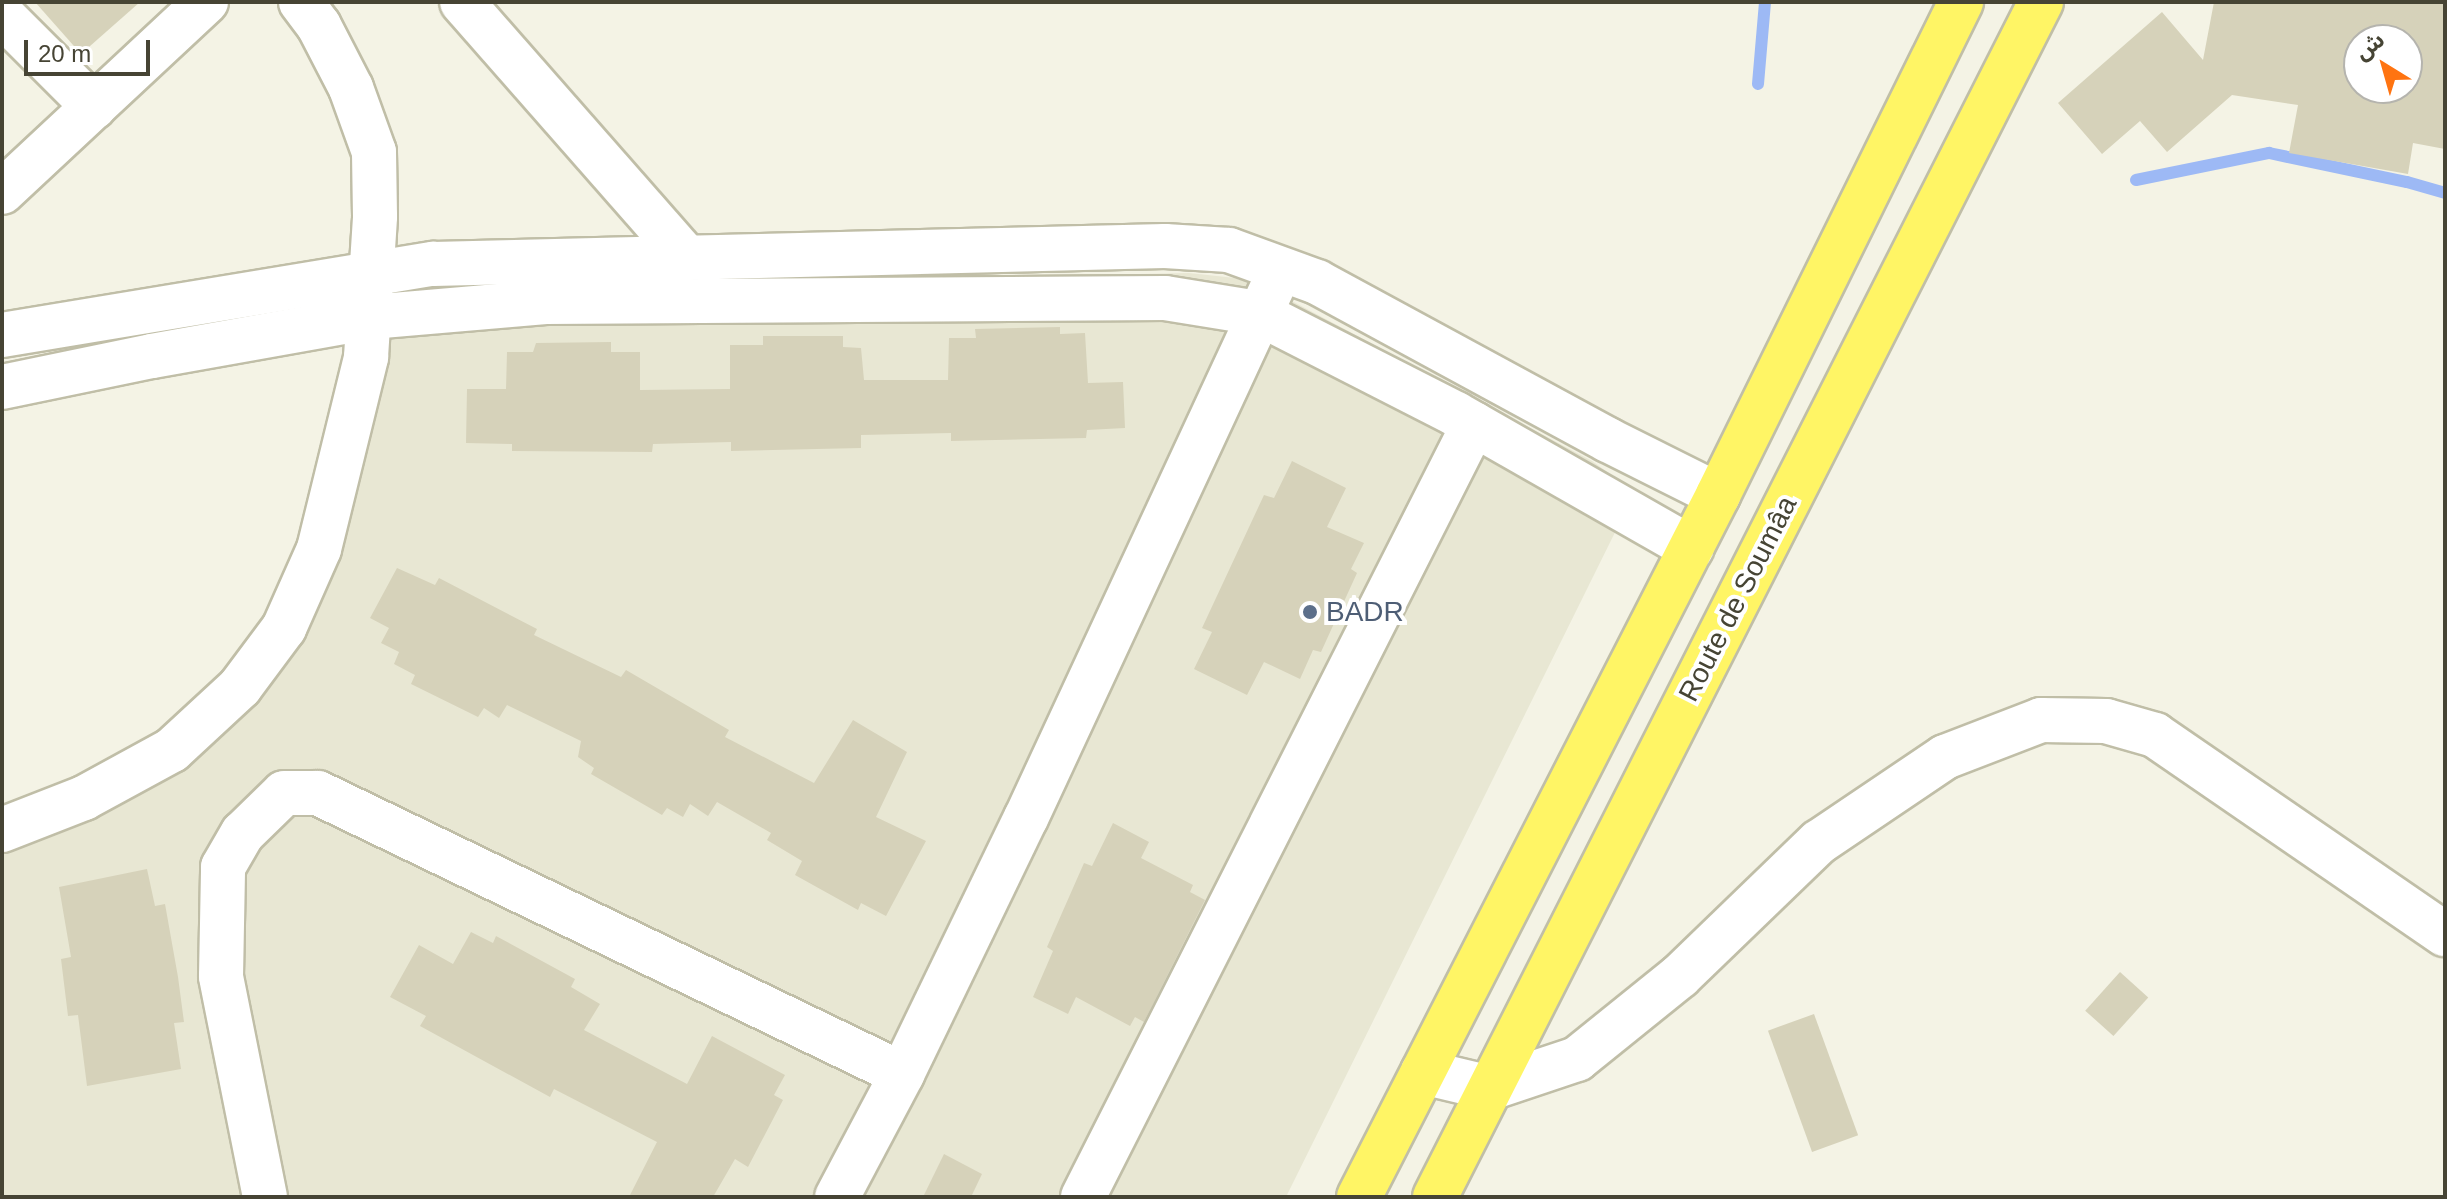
<!DOCTYPE html>
<html>
<head>
<meta charset="utf-8">
<style>
  body { margin:0 }
  #map { position:relative; width:2447px; height:1199px; overflow:hidden; background:#f4f3e5; font-family:Helvetica,"Noto Sans Arabic",sans-serif }
  div>[style] { position:absolute }
  [style*='--x'] { left:calc(var(--x)*1px); top:calc(var(--y)*1px); width:calc(var(--w)*1px); rotate:calc(var(--a)*1deg) }
  .residential>* { inset:0; background:#e8e7d3 }
  .stream>* { height:12px; margin:-6px; padding:0 6px; transform-origin:6px; border-radius:6px; background:#9db9f5 }
  .building>* { inset:0; background:#d6d2ba; transform-origin:0 0 }
  .roads { filter:drop-shadow(2px 0 #c0bea7) drop-shadow(-2px 0 #c0bea7) drop-shadow(0 2px #c0bea7) drop-shadow(0 -2px #c0bea7) }
  .minor>* { height:44px; margin:-22px; padding:0 22px; transform-origin:22px; border-radius:22px; background:#fff }
  .highway>* { height:44px; margin:-22px; padding:0 22px; transform-origin:22px; border-radius:22px; background:#fff565 }
  .dots>* { width:22px; height:22px; translate:-50% -50%; box-sizing:border-box; border:4px solid #fff; border-radius:50% }
  span { translate:-50% -50%; white-space:nowrap; text-align:center; line-height:1.15; -webkit-text-stroke:8px #fff; paint-order:stroke }
  .street-label { font-size:28px; color:#464434 }
  .service-label { font-size:28px; color:#4e5e75 }
  .left { translate:0 -50%; text-align:left }
  .frame { position:absolute; inset:0; border:4px solid #464434; pointer-events:none }
  .north { position:absolute; left:2343px; top:24px; width:80px; height:80px; box-sizing:border-box; background:#fff; border:2px solid #b5b4ae; border-radius:50%; rotate:323deg; font-size:22px; font-weight:700; line-height:32px; text-align:center; color:#464434 }
  .north::after { content:''; display:block; margin:auto; width:28px; height:36px; background:#ff7411; clip-path:polygon(50% 0,100% 100%,50% 72%,0 100%) }
  .scale { position:absolute; left:24px; top:40px; width:126px; height:36px; box-sizing:border-box; border:4px solid #464434; border-top:0; padding-left:10px; font-size:24px; line-height:28px; white-space:nowrap; color:#464434; -webkit-text-stroke:6px #fff; paint-order:stroke }
</style>
</head>
<body>
<div id="map">
  <div class="residential">
    <i style="clip-path:polygon(1189px 273px,1235px 278px,1275px 292px,1592px 461px,1635px 492px,1286px 1197px,2px 1197px,2px 807px,80px 776px,185px 723px,271px 637px,386px 295px,749px 282px)"></i>
  </div>
  <div class="stream">
    <i style="--x:1758;--y:84;--w:82;--a:-85.1"></i>
    <i style="--x:2136;--y:180;--w:136;--a:-11.5"></i>
    <i style="--x:2269;--y:153;--w:141;--a:11.9"></i>
    <i style="--x:2407;--y:182;--w:40;--a:16"></i>
  </div>
  <div class="building">
    <i style="clip-path:polygon(35px 2px,140px 2px,81px 54px)"></i>
    <i style="clip-path:polygon(evenodd,2214px 2px,2445px 2px,2445px 149px,2413px 143px,2408px 174px,2289px 153px,2298px 105px,2232px 95px,2167px 152px,2140px 121px,2102px 154px,2058px 103px,2162px 12px,2203px 60px,2214px 2px,2359px 40px,2407px 40px,2407px 88px,2359px 88px,2359px 40px)"></i>
    <i style="clip-path:polygon(1060px 327px,1060px 334px,1085px 333px,1088px 383px,1123px 382px,1125px 428px,1087px 430px,1086px 438px,951px 441px,951px 433px,861px 435px,861px 448px,731px 451px,731px 442px,653px 444px,652px 452px,512px 451px,512px 444px,466px 443px,467px 389px,506px 389px,507px 352px,533px 352px,536px 343px,611px 342px,611px 352px,640px 352px,640px 390px,730px 389px,730px 345px,763px 345px,763px 336px,843px 336px,843px 347px,861px 348px,864px 380px,948px 380px,949px 338px,976px 338px,975px 329px)"></i>
    <i style="clip-path:polygon(1292px 461px,1346px 488px,1327px 527px,1364px 543px,1351px 569px,1357px 573px,1321px 652px,1313px 650px,1300px 679px,1264px 662px,1247px 695px,1194px 669px,1212px 632px,1202px 628px,1264px 495px,1274px 498px)"></i>
    <i style="clip-path:polygon(397px 568px,435px 585px,439px 578px,537px 629px,534px 635px,621px 677px,626px 670px,729px 730px,725px 737px,814px 783px,853px 720px,907px 752px,876px 817px,926px 841px,886px 916px,861px 903px,858px 910px,795px 875px,802px 861px,767px 840px,771px 833px,717px 802px,708px 816px,690px 804px,683px 817px,667px 808px,662px 815px,591px 774px,594px 768px,578px 757px,581px 741px,507px 705px,499px 718px,484px 708px,478px 717px,411px 684px,415px 675px,394px 664px,399px 652px,381px 643px,389px 628px,370px 618px)"></i>
    <i style="clip-path:polygon(1113px 823px,1149px 842px,1141px 858px,1193px 885px,1190px 892px,1205px 900px,1144px 1022px,1135px 1017px,1130px 1026px,1076px 997px,1068px 1014px,1033px 997px,1053px 951px,1047px 947px,1084px 863px,1092px 866px)"></i>
    <i style="clip-path:polygon(147px 869px,155px 906px,165px 904px,178px 977px,184px 1022px,174px 1023px,181px 1069px,87px 1086px,78px 1015px,68px 1016px,61px 959px,71px 957px,59px 887px)"></i>
    <i style="clip-path:polygon(471px 932px,493px 943px,496px 936px,575px 979px,571px 987px,600px 1004px,584px 1030px,687px 1084px,712px 1036px,785px 1075px,774px 1095px,783px 1100px,748px 1167px,735px 1159px,713px 1197px,629px 1197px,657px 1142px,554px 1089px,550px 1097px,420px 1026px,426px 1016px,390px 997px,419px 945px,453px 964px)"></i>
    <i style="left:2120px;top:972px;width:38px;height:52px;rotate:42deg"></i>
    <i style="left:1814px;top:1014px;width:129px;height:49px;rotate:70deg"></i>
    <i style="clip-path:polygon(944px 1154px,982px 1174px,971px 1197px,923px 1197px)"></i>
  </div>
  <div class="roads">
    <div class="minor">
      <i style="--x:462;--y:2;--w:341;--a:48.7"></i>
      <i style="--x:2;--y:15;--w:130;--a:45"></i>
      <i style="--x:2;--y:192;--w:279;--a:-43"></i>
      <i style="--x:2;--y:335;--w:437;--a:-9.4"></i>
      <i style="--x:433;--y:264;--w:732;--a:-1.41"></i>
      <i style="--x:1165;--y:246;--w:64;--a:3.6"></i>
      <i style="--x:1229;--y:250;--w:94;--a:20"></i>
      <i style="--x:1317;--y:282;--w:331;--a:28.5"></i>
      <i style="--x:1608;--y:440;--w:123;--a:26.6"></i>
      <i style="--x:2;--y:387;--w:153;--a:-11.7"></i>
      <i style="--x:152;--y:356;--w:221;--a:-10.1"></i>
      <i style="--x:370;--y:317;--w:176;--a:-4.9"></i>
      <i style="--x:545;--y:302;--w:620;--a:-0.37"></i>
      <i style="--x:1165;--y:298;--w:94;--a:9.2"></i>
      <i style="--x:1258;--y:313;--w:222;--a:27"></i>
      <i style="--x:1456;--y:414;--w:271;--a:29.7"></i>
      <i style="--x:2;--y:830;--w:88;--a:-21.3"></i>
      <i style="--x:84;--y:798;--w:100;--a:-28.6"></i>
      <i style="--x:172;--y:750;--w:93;--a:-42.8"></i>
      <i style="--x:240;--y:687;--w:74;--a:-53.3"></i>
      <i style="--x:284;--y:628;--w:86;--a:-66.1"></i>
      <i style="--x:319;--y:549;--w:198;--a:-76.2"></i>
      <i style="--x:366;--y:357;--w:141;--a:-86.3"></i>
      <i style="--x:375;--y:216;--w:64;--a:-90.9"></i>
      <i style="--x:374;--y:152;--w:68;--a:-109.8"></i>
      <i style="--x:351;--y:88;--w:70;--a:-117.3"></i>
      <i style="--x:319;--y:26;--w:30;--a:-127"></i>
      <i style="--x:1423;--y:1072;--w:69;--a:13.4"></i>
      <i style="--x:1490;--y:1088;--w:92;--a:-18.4"></i>
      <i style="--x:1577;--y:1059;--w:132;--a:-38.9"></i>
      <i style="--x:1680;--y:976;--w:193;--a:-44"></i>
      <i style="--x:1819;--y:842;--w:152;--a:-34"></i>
      <i style="--x:1945;--y:757;--w:103;--a:-21.1"></i>
      <i style="--x:2041;--y:720;--w:65;--a:0.9"></i>
      <i style="--x:2106;--y:721;--w:51;--a:15.9"></i>
      <i style="--x:2155;--y:735;--w:352;--a:34.5"></i>
      <i style="--x:265;--y:1197;--w:225;--a:-101.3"></i>
      <i style="--x:221;--y:976;--w:109;--a:-88.9"></i>
      <i style="--x:223;--y:867;--w:39;--a:-60"></i>
      <i style="--x:243;--y:833;--w:57;--a:-44.3"></i>
      <i style="--x:284;--y:793;--w:34;--a:0"></i>
      <i style="--x:318;--y:793;--w:648;--a:25.7"></i>
      <i style="--x:837;--y:1197;--w:139;--a:-62.1"></i>
      <i style="--x:902;--y:1074;--w:284;--a:-64.2"></i>
      <i style="--x:1026;--y:818;--w:584;--a:-65.1"></i>
      <i style="--x:1083;--y:1197;--w:866;--a:-63.17"></i>
    </div>
    <div class="highway">
      <i style="--x:1359;--y:1197;--w:788;--a:-62.91"></i>
      <i style="--x:1718;--y:495;--w:550;--a:-63.76"></i>
      <i style="--x:1435;--y:1197;--w:1340;--a:-63.11"></i>
    </div>
  </div>
  <div class="dots">
    <i style="left:1310px;top:612px;background:#5c6f8a"></i>
  </div>
  <div class="street-label">
    <span style="left:1738px;top:599px;rotate:-63deg">Route de Soumâa</span>
  </div>
  <div class="service-label">
    <span class="left" style="left:1326px;top:612px">BADR</span>
  </div>
  <div class="frame"></div>
  <div class="north">ش</div>
  <div class="scale">20 m</div>
</div>
</body>
</html>
